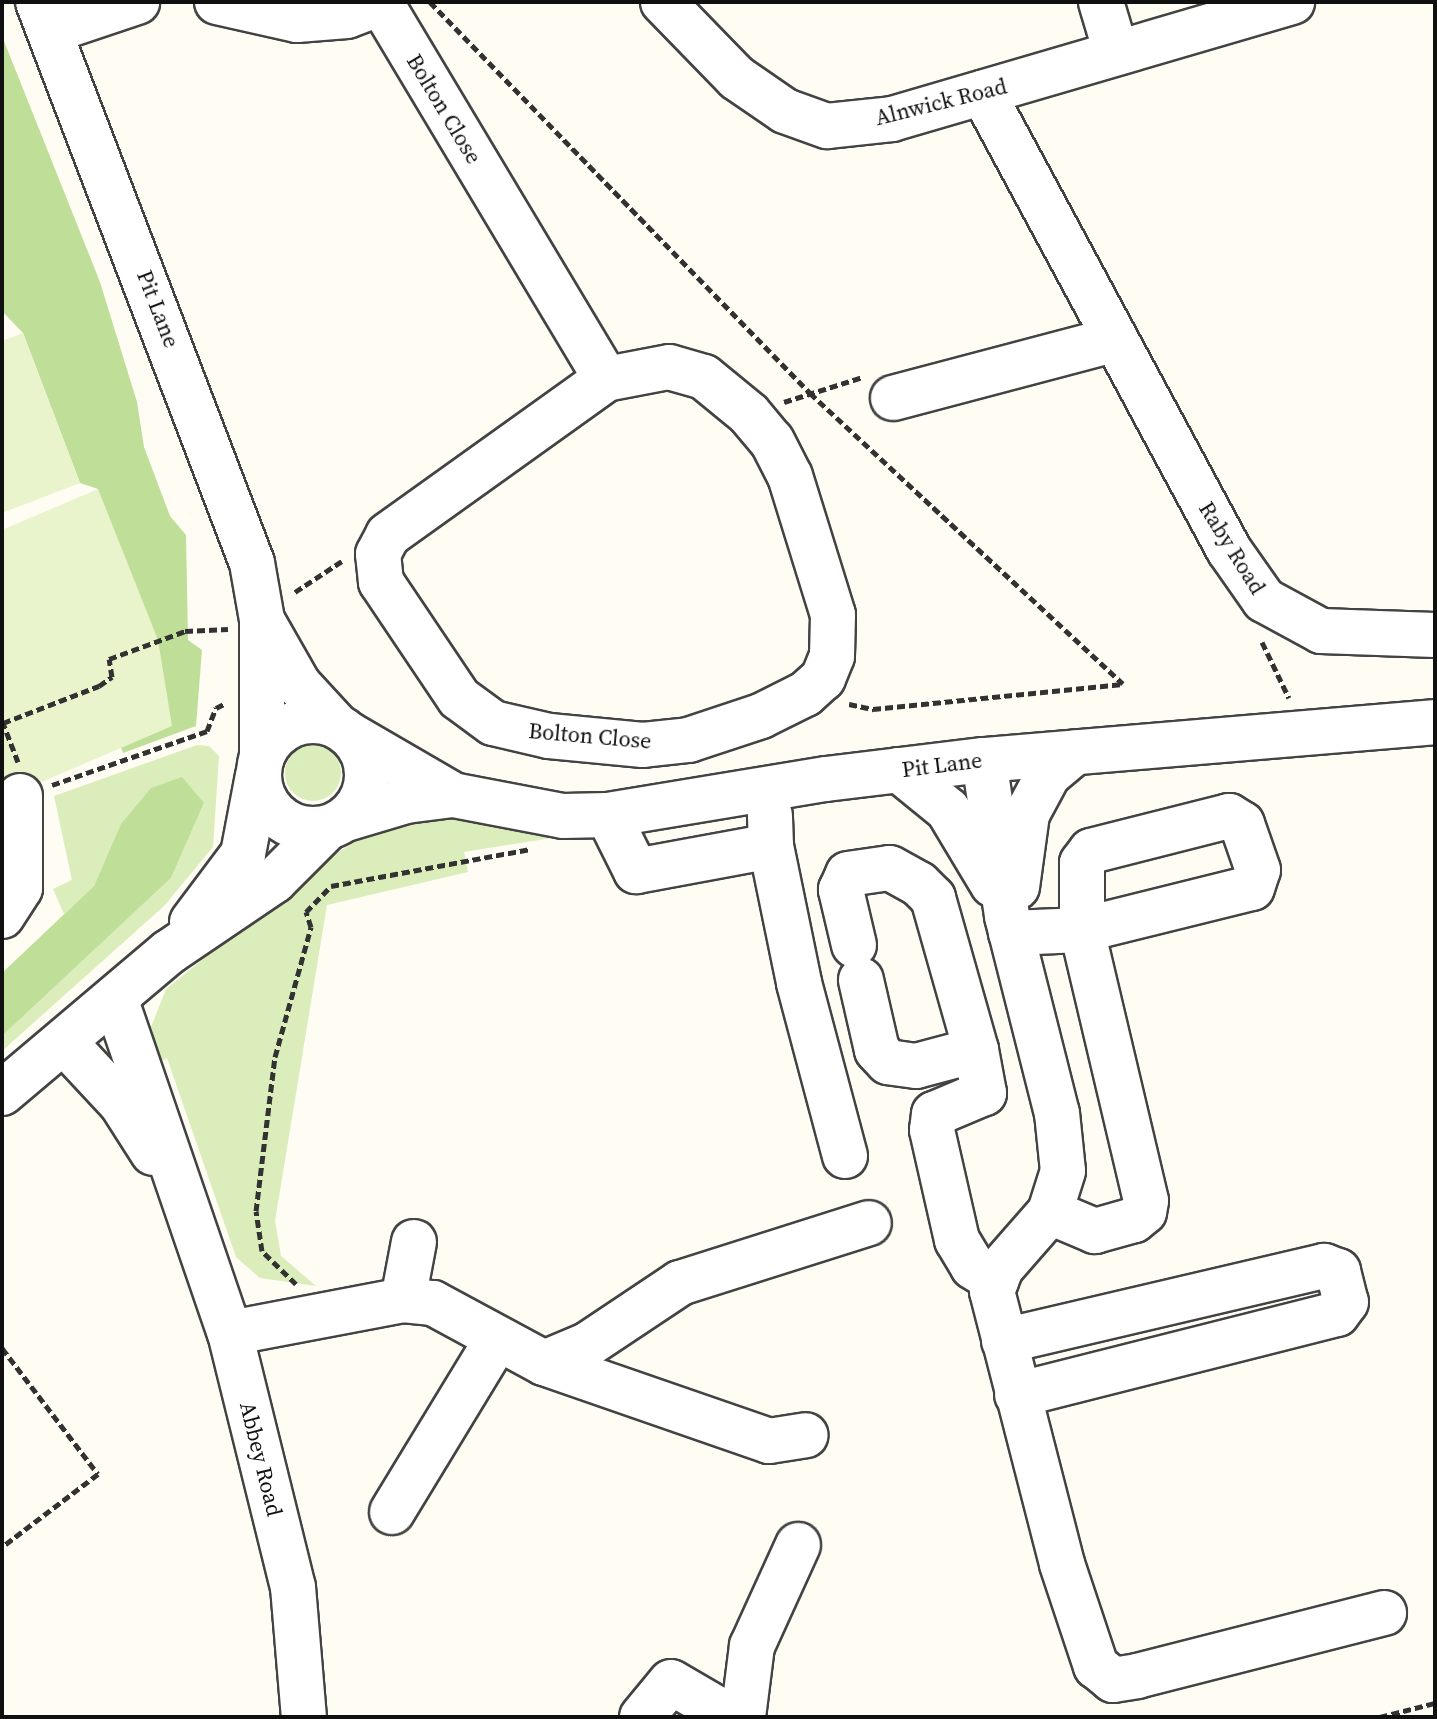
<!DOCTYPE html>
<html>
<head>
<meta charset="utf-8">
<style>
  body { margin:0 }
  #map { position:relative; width:1437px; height:1719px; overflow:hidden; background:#fffcf4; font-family:"Source Serif 4",serif }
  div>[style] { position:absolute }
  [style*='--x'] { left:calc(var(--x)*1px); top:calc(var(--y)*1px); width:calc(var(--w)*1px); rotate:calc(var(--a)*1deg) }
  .green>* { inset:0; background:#daedba }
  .round { border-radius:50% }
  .forest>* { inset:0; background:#bfdf98 }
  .pitch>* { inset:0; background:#eaf4cc }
  .path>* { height:5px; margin-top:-2.5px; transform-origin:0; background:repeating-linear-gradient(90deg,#323232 0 8px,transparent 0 12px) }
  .roads { filter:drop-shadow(2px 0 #434343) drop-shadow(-2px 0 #434343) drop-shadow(0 2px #434343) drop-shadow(0 -2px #434343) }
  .minor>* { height:44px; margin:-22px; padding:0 22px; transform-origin:22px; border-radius:22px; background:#fff }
  .minor>.ring { margin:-22px; padding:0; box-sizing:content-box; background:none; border:44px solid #fff; border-radius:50% }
  span { translate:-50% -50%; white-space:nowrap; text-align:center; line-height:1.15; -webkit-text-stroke:8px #fff; paint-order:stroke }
  .street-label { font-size:22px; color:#101010 }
  .frame { position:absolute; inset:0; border:4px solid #101010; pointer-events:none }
</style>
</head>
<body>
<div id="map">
  <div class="green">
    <i class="round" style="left:285px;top:745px;width:56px;height:56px"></i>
    <i style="clip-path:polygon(197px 745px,209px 746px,219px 756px,213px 847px,164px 906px,2px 1051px,2px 1036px,171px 878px,204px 803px,121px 825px,94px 886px,64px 914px,53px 889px,72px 880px,54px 796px)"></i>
    <i style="clip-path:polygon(424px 812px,582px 833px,464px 852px,468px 872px,327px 905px,275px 1221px,281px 1256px,316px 1286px,260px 1278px,236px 1257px,167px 1058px,155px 1064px,151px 1027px,166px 989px,329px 858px,381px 826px)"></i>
  </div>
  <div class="forest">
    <i style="clip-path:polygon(2px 36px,100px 282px,137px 402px,144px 447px,170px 516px,186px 535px,188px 640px,202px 650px,196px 726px,123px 753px,99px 686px,98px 489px,80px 483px,23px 333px,2px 311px)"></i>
    <i style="clip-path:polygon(182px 777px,204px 803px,171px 878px,2px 1036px,2px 973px,94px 886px,121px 824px,151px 788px)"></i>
  </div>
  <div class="pitch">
    <i style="clip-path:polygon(23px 333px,80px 483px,2px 513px,2px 341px)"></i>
    <i style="clip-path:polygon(98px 489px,158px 640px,172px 726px,2px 799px,2px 530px)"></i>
  </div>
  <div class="path">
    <i style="--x:430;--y:2;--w:545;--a:45.82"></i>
    <i style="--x:810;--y:393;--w:427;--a:42.9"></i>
    <i style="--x:784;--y:402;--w:83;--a:-17.6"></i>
    <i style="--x:295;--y:592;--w:56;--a:-33.4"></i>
    <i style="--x:1262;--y:642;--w:62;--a:64.3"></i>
    <i style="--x:849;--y:704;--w:25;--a:12"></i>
    <i style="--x:873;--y:709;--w:251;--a:-5.7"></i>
    <i style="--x:18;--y:762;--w:42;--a:-111"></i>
    <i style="--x:3;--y:723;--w:103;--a:-21.1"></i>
    <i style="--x:99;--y:686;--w:16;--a:-35"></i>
    <i style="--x:112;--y:677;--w:18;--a:-99"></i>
    <i style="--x:109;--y:659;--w:81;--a:-20.2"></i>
    <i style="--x:185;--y:631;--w:43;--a:-2.7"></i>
    <i style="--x:52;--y:785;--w:164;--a:-19.2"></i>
    <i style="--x:207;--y:731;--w:25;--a:-69"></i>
    <i style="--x:216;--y:708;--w:9;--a:-27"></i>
    <i style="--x:296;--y:1284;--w:47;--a:-135.9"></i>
    <i style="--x:262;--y:1251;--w:40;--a:-98.5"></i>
    <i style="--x:256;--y:1211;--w:155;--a:-83"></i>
    <i style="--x:275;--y:1057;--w:135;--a:-74.5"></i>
    <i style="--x:311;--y:927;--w:16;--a:-108"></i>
    <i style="--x:306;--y:912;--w:36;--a:-46"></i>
    <i style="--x:331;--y:886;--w:203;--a:-10.5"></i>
    <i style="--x:2;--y:1348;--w:158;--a:52.7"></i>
    <i style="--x:98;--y:1474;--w:121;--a:142.8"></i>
    <i style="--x:1380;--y:1717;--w:57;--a:-14.3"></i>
  </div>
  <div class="roads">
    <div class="minor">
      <i style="--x:38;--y:2;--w:600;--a:69.12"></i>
      <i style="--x:252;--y:563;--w:58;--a:80"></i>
      <i style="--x:262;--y:620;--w:137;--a:90"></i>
      <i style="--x:217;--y:2;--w:82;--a:12.7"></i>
      <i style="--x:297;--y:20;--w:50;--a:-4.6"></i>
      <i style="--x:347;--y:16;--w:40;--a:-21"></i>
      <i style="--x:663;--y:2;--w:106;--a:45.8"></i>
      <i style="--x:737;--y:78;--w:58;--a:34.5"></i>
      <i style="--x:785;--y:111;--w:45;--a:19.7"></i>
      <i style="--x:827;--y:126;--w:65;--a:-6.1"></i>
      <i style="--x:892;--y:119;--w:417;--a:-16.3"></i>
      <i style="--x:1101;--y:2;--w:52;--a:73.3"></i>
      <i style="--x:381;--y:3;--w:438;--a:59.1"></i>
      <i style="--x:50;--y:31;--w:92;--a:-18.4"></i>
      <i style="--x:983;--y:93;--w:519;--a:61.71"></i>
      <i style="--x:1229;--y:550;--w:61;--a:55"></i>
      <i style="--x:1264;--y:600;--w:65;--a:28.5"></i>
      <i style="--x:1321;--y:631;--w:114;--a:2"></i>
      <i style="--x:669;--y:367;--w:36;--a:16"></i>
      <i style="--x:704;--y:377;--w:58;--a:39.4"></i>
      <i style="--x:749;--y:414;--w:35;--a:50"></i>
      <i style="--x:772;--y:441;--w:39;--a:63"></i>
      <i style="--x:790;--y:476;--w:145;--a:72.8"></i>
      <i style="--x:833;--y:615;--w:41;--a:91.4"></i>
      <i style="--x:832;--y:656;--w:24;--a:112"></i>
      <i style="--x:823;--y:678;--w:24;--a:138"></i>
      <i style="--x:805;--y:694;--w:49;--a:153.4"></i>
      <i style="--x:761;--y:716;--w:76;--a:161.6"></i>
      <i style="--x:689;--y:740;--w:46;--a:173.8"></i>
      <i style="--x:643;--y:745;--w:94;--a:-174.5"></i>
      <i style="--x:549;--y:736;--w:57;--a:-166.9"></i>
      <i style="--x:493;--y:723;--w:42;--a:-143.7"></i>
      <i style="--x:459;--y:698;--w:140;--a:-123.9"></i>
      <i style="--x:381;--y:582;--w:28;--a:-96"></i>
      <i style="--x:378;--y:554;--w:21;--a:-62"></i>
      <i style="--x:388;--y:535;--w:268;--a:-35.6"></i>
      <i style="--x:606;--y:379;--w:64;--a:-10.8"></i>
      <i style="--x:893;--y:398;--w:228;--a:-14.8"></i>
      <i style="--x:263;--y:622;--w:73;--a:60.3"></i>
      <i style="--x:299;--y:685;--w:53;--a:47.3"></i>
      <i class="ring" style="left:259px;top:721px;width:64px;height:64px"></i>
      <i style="--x:350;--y:735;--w:119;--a:30.2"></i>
      <i style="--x:453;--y:795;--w:112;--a:10.8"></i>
      <i style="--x:563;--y:816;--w:45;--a:-1.3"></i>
      <i style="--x:608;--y:815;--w:221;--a:-9.4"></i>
      <i style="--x:826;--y:779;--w:159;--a:-6.9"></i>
      <i style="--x:984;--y:760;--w:453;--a:-4.8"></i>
      <i style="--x:984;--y:760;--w:158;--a:81.6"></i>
      <i style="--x:1007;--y:916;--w:203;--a:75.8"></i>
      <i style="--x:1057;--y:1113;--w:58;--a:84.1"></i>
      <i style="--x:1063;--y:1171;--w:43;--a:107.6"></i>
      <i style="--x:1050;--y:1212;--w:74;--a:131.2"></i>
      <i style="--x:1001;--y:1268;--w:25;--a:111"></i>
      <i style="--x:992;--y:1291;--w:282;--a:75.6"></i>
      <i style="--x:1062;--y:1564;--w:108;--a:71.6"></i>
      <i style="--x:1096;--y:1666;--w:22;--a:39"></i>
      <i style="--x:1113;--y:1680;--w:24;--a:-9"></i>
      <i style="--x:1137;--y:1676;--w:255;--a:-14.3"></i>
      <i style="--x:899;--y:770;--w:63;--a:39.2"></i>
      <i style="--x:948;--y:810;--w:87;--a:59"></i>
      <i style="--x:608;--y:815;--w:63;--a:63.4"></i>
      <i style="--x:636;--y:871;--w:137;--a:-10.5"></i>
      <i style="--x:771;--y:846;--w:31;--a:-92"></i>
      <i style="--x:346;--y:819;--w:63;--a:-16.7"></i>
      <i style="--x:406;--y:801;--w:47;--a:-7.3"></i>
      <i style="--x:771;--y:846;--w:140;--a:78.4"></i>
      <i style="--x:799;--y:983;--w:179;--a:75.1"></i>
      <i style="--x:1017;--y:887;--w:74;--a:-82.2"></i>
      <i style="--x:1027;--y:814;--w:44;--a:-61.7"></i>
      <i style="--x:1048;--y:775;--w:35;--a:-40"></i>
      <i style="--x:2;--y:916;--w:33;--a:-57"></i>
      <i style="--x:20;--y:888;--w:92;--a:-90"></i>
      <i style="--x:192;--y:922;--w:85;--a:-53.1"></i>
      <i style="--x:243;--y:854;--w:80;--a:-79.2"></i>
      <i style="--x:1011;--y:933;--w:71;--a:-2.4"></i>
      <i style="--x:1082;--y:930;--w:175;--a:-13.9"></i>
      <i style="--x:1252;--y:888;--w:19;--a:-72"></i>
      <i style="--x:1258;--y:870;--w:49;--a:-109.2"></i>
      <i style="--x:1242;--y:824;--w:15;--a:-148"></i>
      <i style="--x:1229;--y:816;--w:142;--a:165.8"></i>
      <i style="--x:1091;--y:851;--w:15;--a:127"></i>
      <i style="--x:1082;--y:863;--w:67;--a:90"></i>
      <i style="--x:1082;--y:930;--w:278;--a:76.7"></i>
      <i style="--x:1146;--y:1201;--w:11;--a:100"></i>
      <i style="--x:1144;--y:1212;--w:13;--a:141"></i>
      <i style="--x:1134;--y:1220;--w:41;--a:164.2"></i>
      <i style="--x:1095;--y:1231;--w:49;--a:-157.1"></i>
      <i style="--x:854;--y:945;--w:57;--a:-103.3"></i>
      <i style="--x:841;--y:890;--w:17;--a:-66"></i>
      <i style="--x:848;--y:874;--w:42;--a:-8.1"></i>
      <i style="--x:890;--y:868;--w:33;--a:29"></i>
      <i style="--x:919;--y:884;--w:20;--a:45"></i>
      <i style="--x:933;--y:898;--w:158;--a:74.2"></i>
      <i style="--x:976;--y:1050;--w:62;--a:165.1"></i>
      <i style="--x:916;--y:1066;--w:28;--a:-172"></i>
      <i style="--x:888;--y:1062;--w:16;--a:-133"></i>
      <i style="--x:877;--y:1050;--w:72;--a:-102.9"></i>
      <i style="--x:115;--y:998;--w:354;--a:71.1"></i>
      <i style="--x:230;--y:1333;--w:262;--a:76.1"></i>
      <i style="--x:293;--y:1587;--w:130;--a:85.2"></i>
      <i style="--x:65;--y:1043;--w:82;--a:47"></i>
      <i style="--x:121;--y:1103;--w:59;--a:57.4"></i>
      <i style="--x:976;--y:1050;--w:44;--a:79.5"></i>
      <i style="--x:984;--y:1093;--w:54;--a:157.2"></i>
      <i style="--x:934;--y:1114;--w:16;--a:97"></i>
      <i style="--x:932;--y:1130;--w:113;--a:77.2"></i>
      <i style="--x:957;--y:1240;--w:31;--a:59"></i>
      <i style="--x:973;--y:1267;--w:27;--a:31"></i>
      <i style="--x:2;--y:1093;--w:219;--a:-40.2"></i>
      <i style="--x:169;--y:952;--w:127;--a:-34.1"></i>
      <i style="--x:274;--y:881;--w:75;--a:-45"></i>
      <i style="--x:403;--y:1300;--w:59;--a:-79.3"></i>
      <i style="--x:230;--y:1333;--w:176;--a:-10.8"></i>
      <i style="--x:403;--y:1300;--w:30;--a:6"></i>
      <i style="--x:433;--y:1303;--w:126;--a:28.4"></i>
      <i style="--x:544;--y:1363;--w:47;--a:-22.7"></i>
      <i style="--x:587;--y:1345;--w:112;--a:-33.7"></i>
      <i style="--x:680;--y:1283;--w:198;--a:-17.6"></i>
      <i style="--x:1004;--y:1341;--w:329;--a:-13.2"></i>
      <i style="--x:1324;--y:1266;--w:15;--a:20"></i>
      <i style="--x:1338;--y:1271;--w:32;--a:76"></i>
      <i style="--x:1346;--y:1302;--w:15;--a:127"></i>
      <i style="--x:1337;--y:1314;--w:330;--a:165.8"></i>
      <i style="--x:544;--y:1363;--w:238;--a:19.1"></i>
      <i style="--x:769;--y:1441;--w:37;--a:-9"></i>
      <i style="--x:392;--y:1512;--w:202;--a:-58.7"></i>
      <i style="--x:642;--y:1717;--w:45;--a:-50.4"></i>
      <i style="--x:671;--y:1682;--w:69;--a:30.3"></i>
      <i style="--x:743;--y:1717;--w:72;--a:-82.8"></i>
      <i style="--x:752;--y:1646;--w:111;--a:-65.5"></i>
    </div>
  </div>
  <div class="street-label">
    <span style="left:941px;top:102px;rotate:-14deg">Alnwick Road</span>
    <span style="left:444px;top:109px;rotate:59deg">Bolton Close</span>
    <span style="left:158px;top:309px;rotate:69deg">Pit Lane</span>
    <span style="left:1232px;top:548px;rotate:58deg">Raby Road</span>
    <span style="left:590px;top:736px;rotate:5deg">Bolton Close</span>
    <span style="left:942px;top:765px;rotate:-7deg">Pit Lane</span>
    <span style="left:261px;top:1459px;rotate:76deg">Abbey Road</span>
  </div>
  <div class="frame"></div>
</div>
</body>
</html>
